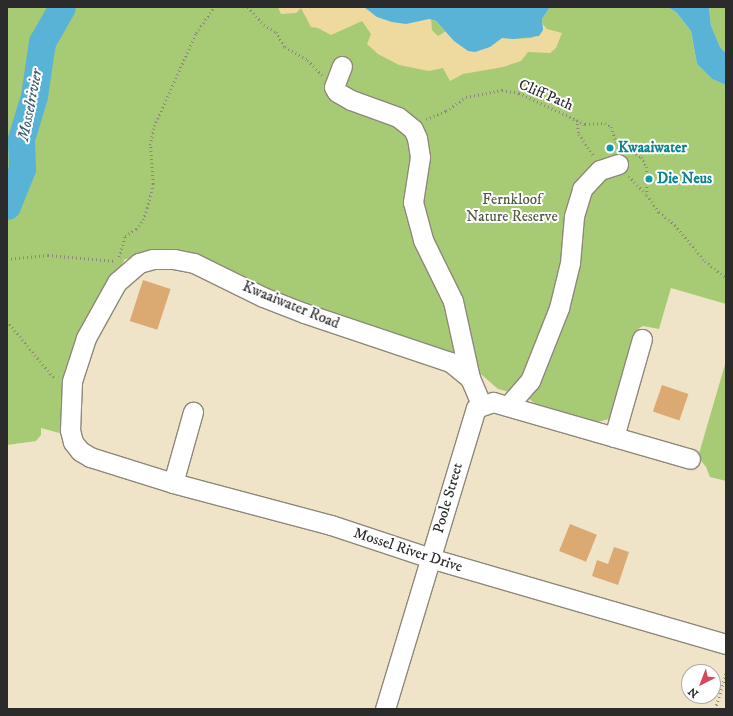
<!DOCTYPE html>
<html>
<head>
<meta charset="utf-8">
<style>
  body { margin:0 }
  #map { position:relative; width:733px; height:716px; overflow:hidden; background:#f0e4c8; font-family:"IM FELL DW Pica",serif }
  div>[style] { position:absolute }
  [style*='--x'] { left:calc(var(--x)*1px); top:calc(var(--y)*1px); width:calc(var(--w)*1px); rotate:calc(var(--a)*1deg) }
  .green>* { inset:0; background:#a7cb74 }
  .sand>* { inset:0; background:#eeda9e }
  .water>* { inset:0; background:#59b3d6 }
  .river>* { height:27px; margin:-13.5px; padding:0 13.5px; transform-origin:13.5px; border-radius:13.5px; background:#59b3d6 }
  .building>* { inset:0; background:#dba972; transform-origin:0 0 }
  .path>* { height:2.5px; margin-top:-1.25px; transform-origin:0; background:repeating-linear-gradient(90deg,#8e887a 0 1px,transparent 0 4px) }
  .roads { filter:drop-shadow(1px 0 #8e887a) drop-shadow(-1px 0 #8e887a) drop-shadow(0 1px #8e887a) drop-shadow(0 -1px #8e887a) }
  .minor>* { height:19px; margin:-9.5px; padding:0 9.5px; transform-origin:9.5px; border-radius:9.5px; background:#fff }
  .dots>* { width:11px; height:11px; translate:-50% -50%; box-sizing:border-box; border:2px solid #fff; border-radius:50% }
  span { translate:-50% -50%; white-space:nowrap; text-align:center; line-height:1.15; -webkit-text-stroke:4px #fff; paint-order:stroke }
  .street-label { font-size:15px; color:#2b2b2b }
  .culture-label { font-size:15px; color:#0d838f; font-weight:700 }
  .left { translate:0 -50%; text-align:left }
  .park-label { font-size:15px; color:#505b41 }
  .water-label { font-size:16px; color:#3d616f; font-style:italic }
  .frame { position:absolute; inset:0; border:8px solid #2b2b2b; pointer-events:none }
  .north { position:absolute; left:681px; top:664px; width:40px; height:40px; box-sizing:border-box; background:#fff; border:1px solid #aaa; border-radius:50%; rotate:222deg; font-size:11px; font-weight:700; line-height:16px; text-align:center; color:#2b2b2b }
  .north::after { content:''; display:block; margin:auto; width:14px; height:18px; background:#d1495b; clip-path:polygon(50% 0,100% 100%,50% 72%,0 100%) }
</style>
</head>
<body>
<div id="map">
  <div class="green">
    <i style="clip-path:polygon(7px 7px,364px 7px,436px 21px,454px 41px,543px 30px,542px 19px,550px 7px,668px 7px,677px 13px,691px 31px,697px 64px,712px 79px,726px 85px,726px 304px,671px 288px,659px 329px,643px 326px,638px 329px,628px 361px,619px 404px,609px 419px,590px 424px,539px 407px,527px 397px,498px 389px,475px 369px,239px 281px,140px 258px,125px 259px,114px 279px,63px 434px,41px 428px,41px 435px,36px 441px,7px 445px)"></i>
    <i style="clip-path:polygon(709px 7px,726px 7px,726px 53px,720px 47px,711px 27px)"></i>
    <i style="clip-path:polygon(726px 361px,726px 481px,710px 477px,706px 467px,698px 457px)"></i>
  </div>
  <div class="sand">
    <i style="clip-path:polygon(278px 7px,415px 7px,431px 19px,432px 30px,438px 36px,454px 26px,513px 39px,532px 38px,543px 30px,541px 22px,547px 29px,562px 33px,556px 48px,550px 53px,528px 52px,521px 61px,503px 67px,463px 74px,450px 81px,443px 68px,429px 71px,399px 65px,378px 54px,367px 44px,371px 34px,362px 21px,331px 35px,318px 28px,311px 27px,301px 8px,296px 13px,281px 14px)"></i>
  </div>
  <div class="water">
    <i style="clip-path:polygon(59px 7px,71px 7px,53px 28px,46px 29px,45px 25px)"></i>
    <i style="clip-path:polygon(364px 7px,550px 7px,542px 19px,543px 30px,539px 36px,513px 39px,502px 38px,490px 47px,475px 52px,468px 51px,454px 41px,436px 21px,429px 19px,406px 24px,392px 22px,377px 17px)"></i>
    <i style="clip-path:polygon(668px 7px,709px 7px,711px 26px,720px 47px,726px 53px,726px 85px,712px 79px,697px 64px,691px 31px,677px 13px)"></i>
  </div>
  <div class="river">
    <i style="--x:7;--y:206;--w:40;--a:-68"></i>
    <i style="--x:22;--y:169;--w:30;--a:-92"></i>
    <i style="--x:21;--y:139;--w:45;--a:-73.2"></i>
    <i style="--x:34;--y:96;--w:55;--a:-81.6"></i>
    <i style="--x:42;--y:42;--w:40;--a:-60.3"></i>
  </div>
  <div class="building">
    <i style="left:143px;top:280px;width:29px;height:43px;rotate:18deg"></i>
    <i style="left:662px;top:385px;width:28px;height:28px;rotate:19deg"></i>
    <i style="left:570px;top:524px;width:29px;height:29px;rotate:22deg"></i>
    <i style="clip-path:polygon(614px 547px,629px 552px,618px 585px,592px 576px,597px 560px,608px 564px)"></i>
  </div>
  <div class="path">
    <i style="--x:248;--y:7;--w:24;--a:48"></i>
    <i style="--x:264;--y:25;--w:14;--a:30"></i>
    <i style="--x:276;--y:32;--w:17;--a:59"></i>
    <i style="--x:285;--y:47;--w:26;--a:29"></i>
    <i style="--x:308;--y:60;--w:21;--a:47"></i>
    <i style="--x:426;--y:119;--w:22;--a:-22"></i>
    <i style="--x:446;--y:111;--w:24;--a:-35"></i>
    <i style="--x:466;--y:97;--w:37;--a:-11"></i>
    <i style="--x:502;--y:90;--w:17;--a:10"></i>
    <i style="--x:519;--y:93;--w:73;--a:25.2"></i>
    <i style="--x:585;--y:124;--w:20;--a:-3"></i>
    <i style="--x:605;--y:123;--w:7;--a:34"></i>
    <i style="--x:611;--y:127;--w:15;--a:70"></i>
    <i style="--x:616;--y:141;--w:10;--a:45"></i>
    <i style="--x:577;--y:120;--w:14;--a:82"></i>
    <i style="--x:579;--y:134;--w:27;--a:56"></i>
    <i style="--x:629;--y:150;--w:14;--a:30"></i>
    <i style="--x:641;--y:157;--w:12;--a:59"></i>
    <i style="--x:647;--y:167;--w:28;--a:90"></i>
    <i style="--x:647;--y:195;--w:21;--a:55"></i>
    <i style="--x:659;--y:212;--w:21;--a:39"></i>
    <i style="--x:675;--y:225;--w:47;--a:50.2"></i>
    <i style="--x:705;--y:261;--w:27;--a:39"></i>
    <i style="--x:629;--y:176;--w:25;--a:47"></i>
    <i style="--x:119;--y:257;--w:22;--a:-74"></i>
    <i style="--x:125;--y:236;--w:13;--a:-32"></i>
    <i style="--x:136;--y:229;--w:11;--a:-52"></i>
    <i style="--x:143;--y:220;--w:13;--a:-72"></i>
    <i style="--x:147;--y:208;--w:25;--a:-76"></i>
    <i style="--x:153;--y:184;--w:39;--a:-94"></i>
    <i style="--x:150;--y:145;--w:19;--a:-78"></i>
    <i style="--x:154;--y:126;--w:102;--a:-65.7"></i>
    <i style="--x:196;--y:33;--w:32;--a:-55"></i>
    <i style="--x:7;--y:259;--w:41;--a:-5.6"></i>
    <i style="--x:48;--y:255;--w:68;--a:5"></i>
    <i style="--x:7;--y:321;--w:75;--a:50.4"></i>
    <i style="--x:715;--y:709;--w:37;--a:-73"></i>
  </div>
  <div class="roads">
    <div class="minor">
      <i style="--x:342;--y:66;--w:22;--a:111"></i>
      <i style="--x:334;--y:87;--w:6;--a:59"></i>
      <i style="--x:337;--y:92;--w:16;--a:30"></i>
      <i style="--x:351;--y:100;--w:50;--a:19.9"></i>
      <i style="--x:398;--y:117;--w:19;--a:39"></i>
      <i style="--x:413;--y:129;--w:10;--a:66"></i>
      <i style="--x:417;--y:138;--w:19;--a:81"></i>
      <i style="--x:420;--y:157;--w:46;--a:98.8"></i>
      <i style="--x:413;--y:202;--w:39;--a:75"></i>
      <i style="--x:423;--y:240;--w:68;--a:63.8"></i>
      <i style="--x:453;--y:301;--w:79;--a:77.6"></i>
      <i style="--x:470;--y:378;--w:28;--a:67"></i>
      <i style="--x:470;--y:378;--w:26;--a:-141"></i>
      <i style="--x:450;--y:362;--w:154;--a:-161.4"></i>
      <i style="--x:304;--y:313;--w:44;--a:-158.7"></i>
      <i style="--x:263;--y:297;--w:77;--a:-153.8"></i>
      <i style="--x:194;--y:263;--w:20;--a:-169"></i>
      <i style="--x:174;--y:259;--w:21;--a:180"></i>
      <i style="--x:153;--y:259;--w:15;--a:164"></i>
      <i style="--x:139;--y:263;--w:29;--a:139"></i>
      <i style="--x:117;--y:282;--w:64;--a:119"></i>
      <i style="--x:86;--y:338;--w:45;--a:108"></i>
      <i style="--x:72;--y:381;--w:49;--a:92.3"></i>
      <i style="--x:70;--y:430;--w:12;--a:76"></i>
      <i style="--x:73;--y:442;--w:11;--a:52"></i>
      <i style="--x:80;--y:451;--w:12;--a:31"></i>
      <i style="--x:90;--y:457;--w:87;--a:17.4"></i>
      <i style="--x:173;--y:483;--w:163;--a:14.9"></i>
      <i style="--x:331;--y:525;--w:104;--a:18.4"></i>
      <i style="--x:430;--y:558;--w:308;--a:16.2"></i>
      <i style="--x:508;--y:406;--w:33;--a:-49"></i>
      <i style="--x:530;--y:381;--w:79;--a:-68.3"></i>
      <i style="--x:559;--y:308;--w:46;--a:-76.3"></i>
      <i style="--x:570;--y:263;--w:47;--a:-85.1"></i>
      <i style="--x:574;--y:216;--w:28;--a:-73"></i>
      <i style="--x:582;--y:189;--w:26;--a:-47"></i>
      <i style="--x:600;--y:170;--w:19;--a:-18"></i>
      <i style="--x:614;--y:437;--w:102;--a:-74.1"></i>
      <i style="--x:173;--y:483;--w:74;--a:-74.3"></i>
      <i style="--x:385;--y:709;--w:314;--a:-73.2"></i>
      <i style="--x:476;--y:408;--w:18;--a:-19"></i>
      <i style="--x:493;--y:402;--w:205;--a:16.1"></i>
    </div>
  </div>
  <div class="dots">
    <i style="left:610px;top:148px;background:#0f9aa8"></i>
    <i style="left:649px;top:179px;background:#0f9aa8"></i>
  </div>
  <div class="street-label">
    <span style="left:546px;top:95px;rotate:23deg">Cliff Path</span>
    <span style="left:291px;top:305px;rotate:22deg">Kwaaiwater Road</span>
    <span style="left:448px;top:498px;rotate:-74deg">Poole Street</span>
    <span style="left:408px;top:550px;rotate:18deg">Mossel River Drive</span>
  </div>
  <div class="culture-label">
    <span class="left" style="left:618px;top:148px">Kwaaiwater</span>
    <span class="left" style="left:657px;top:179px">Die Neus</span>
  </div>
  <div class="park-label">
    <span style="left:512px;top:208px">Fernkloof<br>Nature Reserve</span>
  </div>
  <div class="water-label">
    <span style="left:30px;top:105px;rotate:-79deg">Mosselrivier</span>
  </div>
  <div class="frame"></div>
  <div class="north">N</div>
</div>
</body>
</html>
